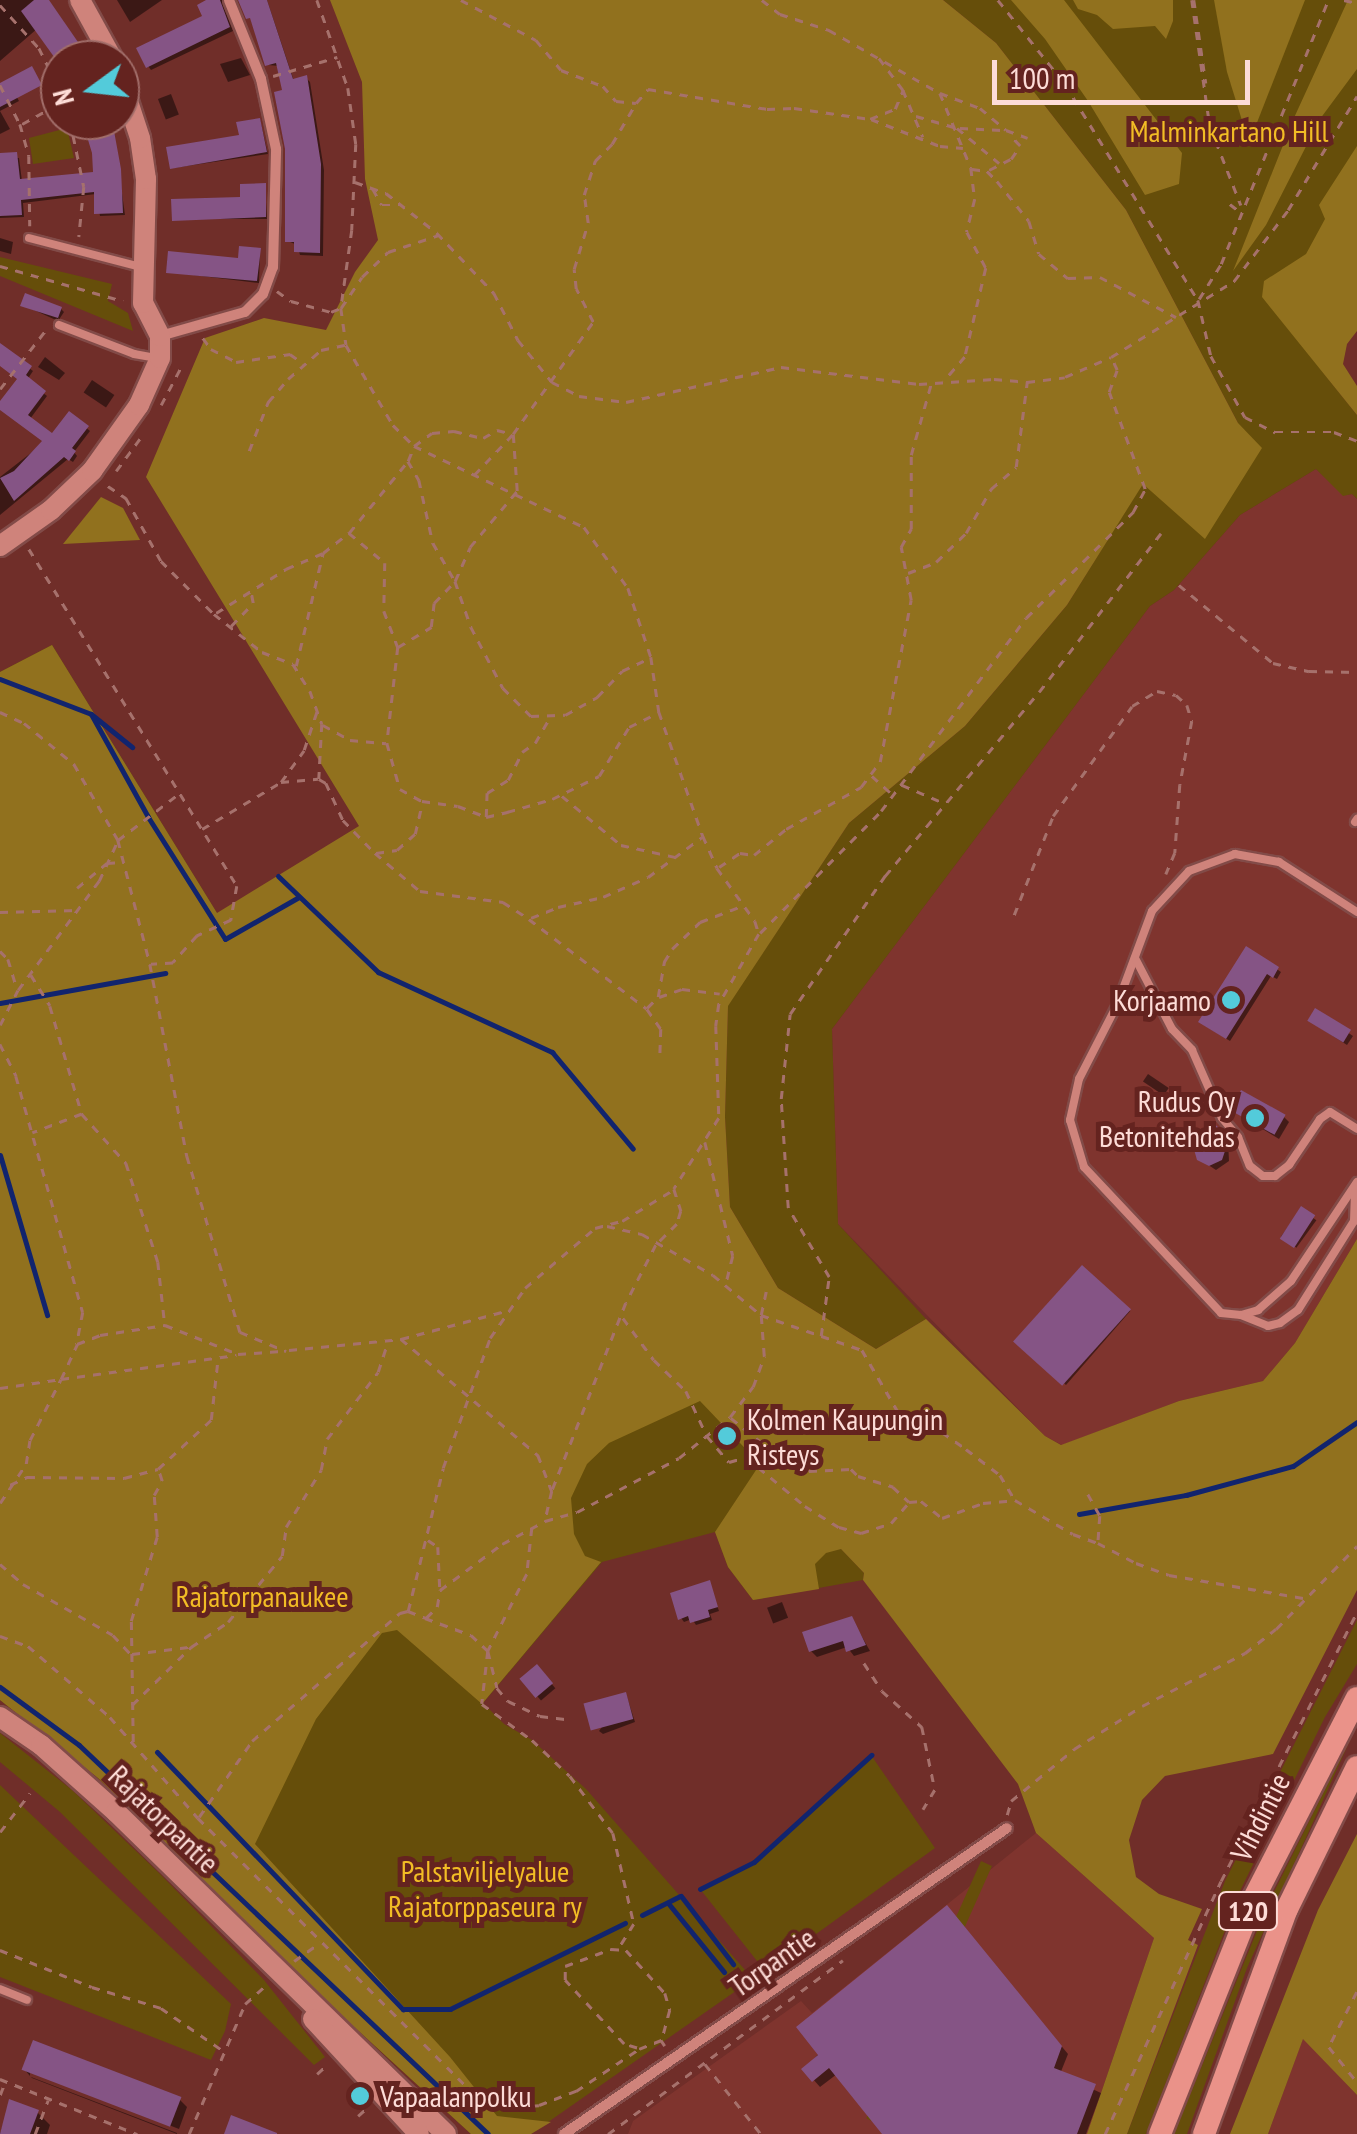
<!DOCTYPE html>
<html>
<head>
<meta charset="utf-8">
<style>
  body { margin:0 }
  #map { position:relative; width:1357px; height:2134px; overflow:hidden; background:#702e29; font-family:"PT Sans Narrow",sans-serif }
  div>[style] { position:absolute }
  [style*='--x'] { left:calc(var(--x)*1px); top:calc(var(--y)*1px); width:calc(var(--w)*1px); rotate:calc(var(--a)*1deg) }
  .built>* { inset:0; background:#7f342e }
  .green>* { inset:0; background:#664e0a; transform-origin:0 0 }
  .forest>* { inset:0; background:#91711e }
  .shadow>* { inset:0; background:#0007; transform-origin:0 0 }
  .stream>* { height:5px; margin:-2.5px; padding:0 2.5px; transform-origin:2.5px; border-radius:2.5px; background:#11246e }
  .building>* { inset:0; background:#855485; transform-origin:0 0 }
  .path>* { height:2.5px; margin-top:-1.25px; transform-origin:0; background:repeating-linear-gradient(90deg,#a6716c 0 8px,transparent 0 16px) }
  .roads { filter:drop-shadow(2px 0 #824b48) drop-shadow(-2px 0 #824b48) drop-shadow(0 2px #824b48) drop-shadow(0 -2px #824b48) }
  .lane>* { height:8px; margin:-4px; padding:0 4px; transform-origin:4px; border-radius:4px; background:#cf837b }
  .street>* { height:10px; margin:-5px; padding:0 5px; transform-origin:5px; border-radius:5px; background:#cf837b }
  .secondary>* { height:20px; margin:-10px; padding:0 10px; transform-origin:10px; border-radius:10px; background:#cf837b }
  .primary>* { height:22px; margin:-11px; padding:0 11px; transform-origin:11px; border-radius:11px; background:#ea9289 }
  .dots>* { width:28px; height:28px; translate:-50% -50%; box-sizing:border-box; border:5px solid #64231f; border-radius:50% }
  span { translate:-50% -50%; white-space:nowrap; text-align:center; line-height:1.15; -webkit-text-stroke:10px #64231f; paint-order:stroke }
  .shield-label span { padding:2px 8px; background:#64231f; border:2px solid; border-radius:8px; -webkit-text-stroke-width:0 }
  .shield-label { font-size:28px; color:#fddcd7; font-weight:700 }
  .park-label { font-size:30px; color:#f2bd25 }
  .poi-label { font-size:30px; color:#fddcd7 }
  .right { translate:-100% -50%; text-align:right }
  .left { translate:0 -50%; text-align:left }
  .street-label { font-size:30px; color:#fddcd7 }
  .north { position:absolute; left:40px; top:40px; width:100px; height:100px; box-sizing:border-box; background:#64231f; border:2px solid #a16d69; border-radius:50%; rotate:255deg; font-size:28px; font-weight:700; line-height:40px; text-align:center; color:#fddcd7 }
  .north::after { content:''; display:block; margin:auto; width:35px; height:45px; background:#53cbda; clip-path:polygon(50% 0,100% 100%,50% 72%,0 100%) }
  .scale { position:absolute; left:992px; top:60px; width:258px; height:45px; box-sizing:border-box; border:5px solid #fddcd7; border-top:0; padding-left:12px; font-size:30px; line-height:35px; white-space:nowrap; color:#fddcd7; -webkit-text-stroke:8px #64231f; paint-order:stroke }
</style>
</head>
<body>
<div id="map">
  <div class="built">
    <i style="clip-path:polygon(1316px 469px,1343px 495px,1352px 494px,1357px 499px,1357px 1239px,1295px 1343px,1263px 1381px,1179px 1401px,1062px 1445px,1045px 1436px,838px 1224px,832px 1029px,1150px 606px,1174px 590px,1240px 515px)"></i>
    <i style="clip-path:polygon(1036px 1833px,1154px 1938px,1087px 2134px,628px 2134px,633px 2121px,801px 2001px,812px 2013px)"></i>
    <i style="clip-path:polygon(1303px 2038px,1357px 2095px,1357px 2134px,1268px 2134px)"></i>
  </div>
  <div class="green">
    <i style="clip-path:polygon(943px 0,1357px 0,1357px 326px,1322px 371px,1357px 415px,1357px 499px,1352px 494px,1343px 496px,1316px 469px,1240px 515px,1174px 590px,1150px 606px,832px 1029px,838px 1224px,926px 1319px,876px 1349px,778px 1288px,730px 1207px,725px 1117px,728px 1005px,849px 823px,965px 726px,1067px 605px,1143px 483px,1238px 423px,1126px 210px,996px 43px)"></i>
    <i style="clip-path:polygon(67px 128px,74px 158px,33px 164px,29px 138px)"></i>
    <i style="clip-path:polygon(0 257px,112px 284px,108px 301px,128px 313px,133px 331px,0 276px)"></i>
    <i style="clip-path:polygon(52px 645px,217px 913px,610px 1304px,864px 1573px,863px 1580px,753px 1600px,728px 1567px,715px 1532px,602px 1562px,483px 1703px,504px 1724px,532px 1740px,586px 1789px,753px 1979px,531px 2134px,471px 2134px,315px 1991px,98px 1778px,0 1700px,0 672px)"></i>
    <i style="clip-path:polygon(1357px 1620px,1357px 1664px,1325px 1717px,1241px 1889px,1146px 2134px,1127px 2134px,1225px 1881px)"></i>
    <i style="clip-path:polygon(1357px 1725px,1247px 1968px,1187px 2134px,1174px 2134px,1268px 1904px)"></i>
    <i style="clip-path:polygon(0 1733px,72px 1790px,159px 1873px,264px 1980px,325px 2057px,314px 2065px,60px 1812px,0 1762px)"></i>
    <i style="clip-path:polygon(871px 1755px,935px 1848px,765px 1971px,700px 1889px,754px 1861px)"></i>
    <i style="clip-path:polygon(0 1785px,231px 2004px,225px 2031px,211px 2060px,0 1977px)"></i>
    <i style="left:981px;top:1861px;width:12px;height:282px;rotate:24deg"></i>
  </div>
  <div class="forest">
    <i style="clip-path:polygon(330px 0,943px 0,996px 43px,1126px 210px,1238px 423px,1262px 448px,1205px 539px,1143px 484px,1067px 605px,965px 726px,849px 823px,728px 1006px,725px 1117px,730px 1207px,778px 1288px,876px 1349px,926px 1319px,1045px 1436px,1061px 1445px,1179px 1401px,1263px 1381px,1295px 1343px,1357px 1239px,1357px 1590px,1273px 1754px,1165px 1776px,1142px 1800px,1129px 1840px,1136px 1877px,1159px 1894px,1202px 1909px,1188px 1940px,1198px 1945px,1127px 2134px,1087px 2134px,1154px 1938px,1036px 1833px,1018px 1784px,863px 1580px,864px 1573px,841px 1549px,826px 1553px,815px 1564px,819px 1589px,753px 1600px,728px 1567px,715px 1532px,760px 1464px,700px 1401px,609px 1443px,587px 1464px,571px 1498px,574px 1534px,585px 1556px,601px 1562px,482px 1704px,397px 1630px,382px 1633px,316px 1719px,255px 1844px,450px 2057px,497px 2116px,551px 2122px,531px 2134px,471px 2134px,315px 1991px,98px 1778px,0 1700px,0 672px,52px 645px,217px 913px,359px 826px,146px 477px,205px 338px,264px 318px,326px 330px,355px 272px,378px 240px,365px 179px,362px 82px)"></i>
    <i style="clip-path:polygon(1011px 0,1064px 0,1182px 153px,1179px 184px,1145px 195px,1088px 101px,1045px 39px)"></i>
    <i style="clip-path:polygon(1073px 0,1173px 0,1173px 21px,1166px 39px,1155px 26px,1113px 29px,1097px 15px,1078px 9px)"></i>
    <i style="clip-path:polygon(1214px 0,1305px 0,1249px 143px,1227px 72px)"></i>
    <i style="clip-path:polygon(1348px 0,1357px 0,1357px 69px,1320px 119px,1266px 225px,1233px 271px,1293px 120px)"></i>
    <i style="clip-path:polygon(1357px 146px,1357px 331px,1347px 344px,1343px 364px,1357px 386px,1357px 415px,1262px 297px,1264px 281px,1306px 254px,1325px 219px,1319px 205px)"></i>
    <i style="clip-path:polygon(101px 497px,123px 508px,140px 540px,63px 544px)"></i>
    <i style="clip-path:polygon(1357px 1834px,1357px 2095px,1303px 2039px,1268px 2134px,1230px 2134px,1318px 1910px)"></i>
  </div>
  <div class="shadow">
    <i style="clip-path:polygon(0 0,45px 0,82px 49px,60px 60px,38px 28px,0 61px)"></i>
    <i style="clip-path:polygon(117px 0,162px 0,130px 22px)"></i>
    <i style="clip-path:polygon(211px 0,226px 0,223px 5px,233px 31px,151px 70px,148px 66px,206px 17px)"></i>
    <i style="clip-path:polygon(241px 0,267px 0,294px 81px,306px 78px,310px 82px,324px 170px,323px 256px,300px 255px,297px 245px,288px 241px,285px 92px,279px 66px,268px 65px,251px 20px,262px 14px)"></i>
    <i style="clip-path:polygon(241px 58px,250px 75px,228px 82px,220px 64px)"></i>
    <i style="clip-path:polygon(0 85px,10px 85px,19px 101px,0 111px,10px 129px,0 134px)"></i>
    <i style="left:171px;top:94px;width:22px;height:14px;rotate:69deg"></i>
    <i style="clip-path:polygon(83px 120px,112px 120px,125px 215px,100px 216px,96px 194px,23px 203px,24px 217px,0 218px,0 156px,19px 158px,22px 181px,95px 174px,95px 153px)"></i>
    <i style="clip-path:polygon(260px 120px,268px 154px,173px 168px,242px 137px)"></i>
    <i style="clip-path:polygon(265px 186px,267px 219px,174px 219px,243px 199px)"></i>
    <i style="clip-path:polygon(0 238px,13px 242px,11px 254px,0 251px)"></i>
    <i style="clip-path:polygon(260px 251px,259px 283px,169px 272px,240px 261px)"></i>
    <i style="clip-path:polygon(23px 305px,61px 309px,64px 312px,58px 321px)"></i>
    <i style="clip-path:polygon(0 346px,33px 371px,27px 380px,47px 396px,30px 419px,52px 436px,70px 414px,90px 431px,74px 452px,77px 456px,73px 462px,68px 459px,0 515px,0 477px,45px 442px,0 408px,20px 379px,0 364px)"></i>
    <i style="clip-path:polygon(45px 357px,65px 373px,59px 380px,38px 367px)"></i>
    <i style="left:92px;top:380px;width:27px;height:15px;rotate:34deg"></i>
    <i style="clip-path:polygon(1247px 949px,1281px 972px,1277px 979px,1271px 976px,1230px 1041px,1204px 1025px)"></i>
    <i style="clip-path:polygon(1316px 1011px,1353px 1036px,1347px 1045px,1314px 1024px)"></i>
    <i style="left:1148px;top:1074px;width:25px;height:9px;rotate:34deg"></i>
    <i style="clip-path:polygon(1238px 1114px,1284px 1117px,1289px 1122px,1279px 1139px)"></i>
    <i style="clip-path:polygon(1222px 1134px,1228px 1140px,1229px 1161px,1216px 1170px,1199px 1159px)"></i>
    <i style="left:1301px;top:1209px;width:19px;height:34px;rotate:36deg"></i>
    <i style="left:1082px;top:1269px;width:64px;height:98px;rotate:41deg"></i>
    <i style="clip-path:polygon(709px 1583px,719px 1611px,710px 1614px,712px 1620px,696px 1625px,692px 1619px,684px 1622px,681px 1618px)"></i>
    <i style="left:782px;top:1602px;width:17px;height:16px;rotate:69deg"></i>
    <i style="clip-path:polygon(852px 1619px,870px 1651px,854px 1656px,847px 1647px,817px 1657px,811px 1651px)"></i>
    <i style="left:537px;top:1667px;width:28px;height:19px;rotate:49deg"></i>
    <i style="clip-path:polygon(626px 1694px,635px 1722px,603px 1734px,599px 1731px)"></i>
    <i style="clip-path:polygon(953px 1915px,1068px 2054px,1060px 2074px,1101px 2093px,1086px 2134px,885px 2134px,837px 2074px,820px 2087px,804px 2069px)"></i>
    <i style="clip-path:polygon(24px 2069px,179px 2099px,187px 2107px,179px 2129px,30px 2071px,30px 2076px)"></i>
    <i style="clip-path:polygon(31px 2077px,177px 2133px,177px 2134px,32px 2078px)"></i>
    <i style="clip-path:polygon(10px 2102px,38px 2113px,50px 2125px,47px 2134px,0 2134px)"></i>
  </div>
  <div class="stream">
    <i style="--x:0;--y:679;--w:97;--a:21"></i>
    <i style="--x:91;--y:714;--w:53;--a:38.8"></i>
    <i style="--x:91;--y:714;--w:118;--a:61"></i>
    <i style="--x:148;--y:817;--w:144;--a:57.7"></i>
    <i style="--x:225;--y:939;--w:85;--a:-29.6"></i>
    <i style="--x:278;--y:876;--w:139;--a:43.8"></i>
    <i style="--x:378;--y:972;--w:192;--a:24.7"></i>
    <i style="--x:552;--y:1052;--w:126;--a:50.1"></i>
    <i style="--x:0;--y:1003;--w:168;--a:-10.3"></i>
    <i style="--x:0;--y:1155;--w:167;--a:73.6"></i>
    <i style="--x:1079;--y:1514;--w:109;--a:-10.1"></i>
    <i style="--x:1186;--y:1495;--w:111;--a:-15.2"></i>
    <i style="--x:1293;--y:1466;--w:78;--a:-34.5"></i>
    <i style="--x:0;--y:1687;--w:98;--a:36.3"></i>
    <i style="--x:79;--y:1745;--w:564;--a:43.56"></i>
    <i style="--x:157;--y:1752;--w:356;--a:46.3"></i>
    <i style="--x:403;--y:2009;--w:47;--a:0"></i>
    <i style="--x:450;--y:2009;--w:195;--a:-26.2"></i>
    <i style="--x:700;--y:1889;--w:60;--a:-26.6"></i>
    <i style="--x:754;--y:1862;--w:159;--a:-42.4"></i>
    <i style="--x:681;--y:1896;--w:86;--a:52.6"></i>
    <i style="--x:668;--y:1903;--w:89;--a:50.9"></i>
    <i style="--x:642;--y:1915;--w:42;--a:-26.6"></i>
  </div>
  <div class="building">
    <i style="clip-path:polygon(34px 0,49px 0,80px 45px,57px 61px,21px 11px)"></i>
    <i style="clip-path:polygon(206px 0,220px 0,230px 27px,146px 68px,136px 48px,202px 16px,197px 5px)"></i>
    <i style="clip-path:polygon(238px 0,267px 0,293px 79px,307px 75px,321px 164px,320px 253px,294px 252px,294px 242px,285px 242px,285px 149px,274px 92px,282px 90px,276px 63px,265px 66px,250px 18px,246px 19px)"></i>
    <i style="clip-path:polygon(32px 66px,42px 85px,0 107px,0 83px)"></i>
    <i style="clip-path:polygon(260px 118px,267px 152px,170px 169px,166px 147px,239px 135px,236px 122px)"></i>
    <i style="clip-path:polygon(82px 120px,112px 120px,121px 169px,123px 213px,94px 214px,94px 192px,21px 200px,22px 215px,0 216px,0 153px,17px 152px,20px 179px,93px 172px,92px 153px)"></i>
    <i style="clip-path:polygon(266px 183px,266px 217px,172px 221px,171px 199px,240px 197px,240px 184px)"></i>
    <i style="clip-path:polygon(239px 246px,261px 248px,257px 281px,166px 273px,168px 251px,238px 258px)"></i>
    <i style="clip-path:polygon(25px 293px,62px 307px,58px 318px,20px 306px)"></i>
    <i style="clip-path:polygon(0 343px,32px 366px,26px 375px,46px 391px,28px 415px,52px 433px,69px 411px,89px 426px,72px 448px,76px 451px,69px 461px,64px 457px,14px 501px,0 478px,14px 471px,42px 441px,0 410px,0 401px,17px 379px,0 366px)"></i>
    <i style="clip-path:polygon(1246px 946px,1279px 967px,1273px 978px,1267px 974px,1226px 1039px,1198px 1022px)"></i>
    <i style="left:1315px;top:1008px;width:42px;height:15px;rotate:31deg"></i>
    <i style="left:1241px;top:1090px;width:51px;height:23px;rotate:29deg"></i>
    <i style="clip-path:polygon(1213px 1123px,1224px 1132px,1225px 1151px,1222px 1160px,1209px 1166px,1197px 1160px,1193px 1146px)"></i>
    <i style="left:1301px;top:1206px;width:17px;height:39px;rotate:33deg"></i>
    <i style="left:1082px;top:1265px;width:66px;height:103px;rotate:42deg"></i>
    <i style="clip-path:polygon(710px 1580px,718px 1607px,708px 1610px,710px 1617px,690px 1623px,688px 1616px,678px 1620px,670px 1593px)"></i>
    <i style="clip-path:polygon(852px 1616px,866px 1645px,846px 1652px,843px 1641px,809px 1652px,802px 1632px)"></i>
    <i style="left:537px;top:1664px;width:25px;height:23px;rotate:50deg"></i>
    <i style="left:626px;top:1692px;width:28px;height:44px;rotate:75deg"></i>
    <i style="clip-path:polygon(947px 1905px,1062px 2046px,1054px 2068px,1096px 2084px,1077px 2134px,882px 2134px,829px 2068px,812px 2082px,801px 2069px,818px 2055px,796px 2027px)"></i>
    <i style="left:33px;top:2040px;width:159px;height:32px;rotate:21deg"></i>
    <i style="clip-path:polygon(9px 2099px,39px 2110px,30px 2134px,0 2134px)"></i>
    <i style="clip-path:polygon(231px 2115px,277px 2133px,277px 2134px,224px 2134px)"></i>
  </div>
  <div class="path">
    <i style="--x:317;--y:0;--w:93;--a:70.6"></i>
    <i style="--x:348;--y:88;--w:57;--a:81.9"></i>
    <i style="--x:356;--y:144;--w:86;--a:92.7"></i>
    <i style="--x:352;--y:230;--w:79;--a:98"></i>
    <i style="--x:341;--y:308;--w:37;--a:82"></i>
    <i style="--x:346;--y:345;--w:93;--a:59.6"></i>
    <i style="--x:393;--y:425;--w:30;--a:45"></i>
    <i style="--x:414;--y:446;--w:188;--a:25.5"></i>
    <i style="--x:584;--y:527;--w:75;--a:54.2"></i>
    <i style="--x:628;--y:588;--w:73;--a:71.6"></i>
    <i style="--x:651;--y:657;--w:56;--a:81.7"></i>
    <i style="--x:659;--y:712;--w:132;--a:70.5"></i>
    <i style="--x:703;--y:836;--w:35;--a:66"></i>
    <i style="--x:717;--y:868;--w:65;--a:54.4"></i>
    <i style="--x:755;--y:921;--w:14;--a:73"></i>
    <i style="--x:759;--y:934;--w:81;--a:119.7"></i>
    <i style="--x:719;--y:1004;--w:22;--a:98"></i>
    <i style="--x:716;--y:1026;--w:92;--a:88.1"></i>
    <i style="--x:719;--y:1118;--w:84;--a:122.4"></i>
    <i style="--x:674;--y:1189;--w:23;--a:72"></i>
    <i style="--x:681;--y:1211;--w:14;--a:107"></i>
    <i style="--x:677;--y:1224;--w:30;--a:135"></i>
    <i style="--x:656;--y:1245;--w:65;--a:117.3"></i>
    <i style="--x:626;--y:1303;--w:202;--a:111.5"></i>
    <i style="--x:461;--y:0;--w:85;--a:28.1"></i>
    <i style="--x:536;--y:40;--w:39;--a:50"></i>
    <i style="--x:561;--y:70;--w:45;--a:20.9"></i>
    <i style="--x:603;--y:86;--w:20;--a:49"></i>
    <i style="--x:616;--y:101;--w:20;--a:6"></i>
    <i style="--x:636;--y:103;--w:18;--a:-49"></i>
    <i style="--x:648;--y:89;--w:121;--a:9.5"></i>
    <i style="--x:767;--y:109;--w:27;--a:-2"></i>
    <i style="--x:794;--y:108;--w:77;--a:8.2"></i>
    <i style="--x:870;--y:119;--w:27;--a:-22"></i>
    <i style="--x:895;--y:109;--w:21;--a:-67"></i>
    <i style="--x:762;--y:0;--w:23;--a:38"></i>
    <i style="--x:780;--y:14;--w:52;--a:18.1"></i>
    <i style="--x:829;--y:30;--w:128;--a:29.6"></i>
    <i style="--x:940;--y:93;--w:43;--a:20.6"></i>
    <i style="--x:980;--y:108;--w:34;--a:40"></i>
    <i style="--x:1006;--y:130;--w:23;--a:20"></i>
    <i style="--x:998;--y:0;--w:107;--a:51.4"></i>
    <i style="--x:1065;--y:84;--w:254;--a:58.4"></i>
    <i style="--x:1198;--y:300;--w:57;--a:76.9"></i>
    <i style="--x:1211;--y:356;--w:70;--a:60.9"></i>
    <i style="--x:1245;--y:417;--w:34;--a:27"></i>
    <i style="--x:1275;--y:432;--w:59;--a:0"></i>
    <i style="--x:1334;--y:432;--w:25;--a:21"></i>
    <i style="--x:1192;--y:0;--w:127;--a:81.9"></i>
    <i style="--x:1210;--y:126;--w:85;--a:68.6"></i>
    <i style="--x:1194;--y:0;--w:84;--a:81.8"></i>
    <i style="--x:1344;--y:0;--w:13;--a:13"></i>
    <i style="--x:0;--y:5;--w:58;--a:47.8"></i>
    <i style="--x:39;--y:48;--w:47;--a:63.4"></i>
    <i style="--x:879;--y:58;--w:40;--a:53"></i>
    <i style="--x:903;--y:90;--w:51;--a:66.9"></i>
    <i style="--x:273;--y:76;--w:67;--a:-16.5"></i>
    <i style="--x:0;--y:85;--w:44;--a:62.9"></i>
    <i style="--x:20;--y:124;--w:33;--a:74"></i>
    <i style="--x:29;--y:156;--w:70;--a:89.2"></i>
    <i style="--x:940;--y:93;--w:81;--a:67.5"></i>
    <i style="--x:971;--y:168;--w:31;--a:83"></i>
    <i style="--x:975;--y:199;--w:34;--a:104"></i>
    <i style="--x:967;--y:232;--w:41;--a:62.2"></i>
    <i style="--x:986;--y:268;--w:91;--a:103.3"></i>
    <i style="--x:965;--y:357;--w:32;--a:131"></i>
    <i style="--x:916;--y:116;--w:43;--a:16.3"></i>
    <i style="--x:957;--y:128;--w:55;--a:39.8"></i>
    <i style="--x:871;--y:119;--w:74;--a:21.4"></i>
    <i style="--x:940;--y:146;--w:23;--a:5"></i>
    <i style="--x:70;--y:120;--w:68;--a:78.2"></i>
    <i style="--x:84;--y:187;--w:50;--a:95.7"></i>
    <i style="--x:22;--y:124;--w:43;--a:-28.9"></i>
    <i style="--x:960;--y:128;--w:42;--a:2.7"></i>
    <i style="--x:972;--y:169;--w:15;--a:8"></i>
    <i style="--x:987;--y:171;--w:14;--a:45"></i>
    <i style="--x:997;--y:181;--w:51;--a:51.3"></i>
    <i style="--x:1029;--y:221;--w:34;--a:73"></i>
    <i style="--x:1039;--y:254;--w:38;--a:40"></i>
    <i style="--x:1068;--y:278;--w:32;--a:-2"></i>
    <i style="--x:1100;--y:277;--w:86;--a:27.8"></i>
    <i style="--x:989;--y:170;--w:25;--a:-27"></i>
    <i style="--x:1011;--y:159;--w:16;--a:-55"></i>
    <i style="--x:1020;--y:146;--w:16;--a:-133"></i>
    <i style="--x:355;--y:182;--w:33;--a:20"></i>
    <i style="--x:386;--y:193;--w:65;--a:38.1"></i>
    <i style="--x:437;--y:233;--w:83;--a:46.5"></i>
    <i style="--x:494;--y:293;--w:53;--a:62.9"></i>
    <i style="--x:518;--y:340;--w:54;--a:51"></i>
    <i style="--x:552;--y:382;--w:30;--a:27"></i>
    <i style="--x:579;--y:396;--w:47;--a:7.3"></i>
    <i style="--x:626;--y:402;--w:159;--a:-12.7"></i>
    <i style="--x:781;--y:367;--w:139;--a:7"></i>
    <i style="--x:919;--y:384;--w:75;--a:-3.8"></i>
    <i style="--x:994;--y:379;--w:33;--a:5"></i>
    <i style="--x:1027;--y:382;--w:38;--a:-7"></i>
    <i style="--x:1065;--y:377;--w:50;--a:-23.5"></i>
    <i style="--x:1111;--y:357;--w:145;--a:-31.7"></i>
    <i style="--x:1234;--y:281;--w:89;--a:-52.7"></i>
    <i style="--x:1288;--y:210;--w:133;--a:-58.8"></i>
    <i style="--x:373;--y:189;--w:18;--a:61"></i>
    <i style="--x:382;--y:205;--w:18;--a:0"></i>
    <i style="--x:1230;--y:204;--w:11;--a:38"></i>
    <i style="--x:0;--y:266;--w:128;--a:15.9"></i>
    <i style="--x:277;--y:291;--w:17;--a:36"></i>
    <i style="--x:291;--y:301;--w:41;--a:15.4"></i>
    <i style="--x:331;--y:312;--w:11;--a:-22"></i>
    <i style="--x:341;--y:308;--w:37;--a:-56"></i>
    <i style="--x:362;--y:277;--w:36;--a:-44"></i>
    <i style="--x:388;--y:252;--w:54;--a:-18.4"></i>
    <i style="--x:1199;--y:299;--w:41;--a:-57.8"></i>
    <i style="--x:1221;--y:264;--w:285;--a:-67.9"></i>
    <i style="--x:203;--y:338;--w:14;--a:54"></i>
    <i style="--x:211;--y:349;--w:28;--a:27"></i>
    <i style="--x:236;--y:362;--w:55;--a:-8.4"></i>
    <i style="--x:290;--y:354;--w:16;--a:35"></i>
    <i style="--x:0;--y:389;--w:73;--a:-52.2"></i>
    <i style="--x:161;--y:405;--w:43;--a:-62.2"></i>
    <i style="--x:249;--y:451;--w:53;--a:-68.8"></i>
    <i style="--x:268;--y:402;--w:30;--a:-49"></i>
    <i style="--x:288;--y:379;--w:44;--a:-41.3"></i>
    <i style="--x:321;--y:350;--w:25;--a:-12"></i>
    <i style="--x:408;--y:461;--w:22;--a:60"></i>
    <i style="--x:419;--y:480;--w:65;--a:77.5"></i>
    <i style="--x:433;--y:543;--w:44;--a:59.9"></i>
    <i style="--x:455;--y:581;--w:49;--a:70.8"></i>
    <i style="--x:471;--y:627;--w:69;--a:62.3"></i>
    <i style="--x:503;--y:688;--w:40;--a:45"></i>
    <i style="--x:531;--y:716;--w:34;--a:-2"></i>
    <i style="--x:565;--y:715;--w:37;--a:-29"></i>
    <i style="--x:597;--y:697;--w:36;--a:-46"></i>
    <i style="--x:622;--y:671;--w:31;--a:-25"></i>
    <i style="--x:116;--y:471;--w:47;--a:-53.6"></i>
    <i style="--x:474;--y:475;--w:57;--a:-46.4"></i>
    <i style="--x:108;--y:486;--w:22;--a:34"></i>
    <i style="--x:126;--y:498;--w:72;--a:60.9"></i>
    <i style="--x:161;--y:561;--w:75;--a:45"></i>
    <i style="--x:214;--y:614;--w:61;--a:38.4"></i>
    <i style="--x:262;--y:652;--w:33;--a:21"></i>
    <i style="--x:293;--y:664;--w:32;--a:58"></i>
    <i style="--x:310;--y:691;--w:35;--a:70"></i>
    <i style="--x:322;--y:724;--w:55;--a:93.1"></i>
    <i style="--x:319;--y:779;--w:8;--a:30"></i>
    <i style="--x:326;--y:783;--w:41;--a:65.3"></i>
    <i style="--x:343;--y:820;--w:46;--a:45.9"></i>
    <i style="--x:375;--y:853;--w:59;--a:40.2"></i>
    <i style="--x:420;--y:891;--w:84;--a:7.5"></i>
    <i style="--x:503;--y:902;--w:31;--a:33"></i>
    <i style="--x:529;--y:919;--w:148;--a:37.3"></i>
    <i style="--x:647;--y:1009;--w:24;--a:55"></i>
    <i style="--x:661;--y:1029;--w:29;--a:92"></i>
    <i style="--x:349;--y:533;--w:47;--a:39.8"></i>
    <i style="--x:385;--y:563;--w:48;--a:91.2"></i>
    <i style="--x:384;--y:611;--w:39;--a:69"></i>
    <i style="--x:398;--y:647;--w:97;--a:96.5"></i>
    <i style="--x:387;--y:743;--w:48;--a:74.2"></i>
    <i style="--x:400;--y:789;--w:25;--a:29"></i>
    <i style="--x:422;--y:801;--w:36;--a:8"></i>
    <i style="--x:458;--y:806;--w:30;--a:21"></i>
    <i style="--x:486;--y:817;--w:22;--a:-13"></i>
    <i style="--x:507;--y:812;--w:47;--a:-16.1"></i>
    <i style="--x:552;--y:799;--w:52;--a:-26.1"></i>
    <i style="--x:599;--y:776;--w:57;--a:-58.5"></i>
    <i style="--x:629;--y:727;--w:32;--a:-26"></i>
    <i style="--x:29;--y:549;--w:396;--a:58.3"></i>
    <i style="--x:237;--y:886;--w:35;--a:100"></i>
    <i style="--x:231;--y:920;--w:38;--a:155"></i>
    <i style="--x:197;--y:936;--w:36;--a:132"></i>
    <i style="--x:173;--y:963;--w:22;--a:177"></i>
    <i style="--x:908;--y:573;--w:30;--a:-21"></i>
    <i style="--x:936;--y:562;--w:42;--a:-44"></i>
    <i style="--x:966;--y:533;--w:51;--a:-60.4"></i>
    <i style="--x:991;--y:489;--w:33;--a:-41"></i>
    <i style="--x:1016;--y:467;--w:86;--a:-82.6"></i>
    <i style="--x:1179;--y:585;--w:122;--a:39.7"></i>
    <i style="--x:1273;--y:663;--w:37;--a:13"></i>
    <i style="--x:1309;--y:671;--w:48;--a:1.2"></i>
    <i style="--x:216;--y:613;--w:83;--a:-32.2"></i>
    <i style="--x:286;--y:569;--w:40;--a:-23.4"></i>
    <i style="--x:323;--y:553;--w:33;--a:-38"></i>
    <i style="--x:349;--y:533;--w:93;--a:-50.7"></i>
    <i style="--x:408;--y:461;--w:16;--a:-68"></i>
    <i style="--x:414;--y:446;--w:22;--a:-36"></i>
    <i style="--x:432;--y:433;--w:22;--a:-5"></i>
    <i style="--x:454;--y:431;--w:30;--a:14"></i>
    <i style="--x:483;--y:438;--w:16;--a:-30"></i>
    <i style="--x:497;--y:430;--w:16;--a:14"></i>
    <i style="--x:231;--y:626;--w:32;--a:-46"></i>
    <i style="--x:253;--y:603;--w:10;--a:-101"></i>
    <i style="--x:398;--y:647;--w:39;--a:-31"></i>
    <i style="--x:431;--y:627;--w:24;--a:-83"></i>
    <i style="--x:434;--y:603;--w:30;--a:-46"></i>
    <i style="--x:455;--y:581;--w:37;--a:-66"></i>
    <i style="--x:470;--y:547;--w:73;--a:-50"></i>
    <i style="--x:517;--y:491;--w:57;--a:-94"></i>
    <i style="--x:513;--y:434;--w:138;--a:-54.5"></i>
    <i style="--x:593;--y:322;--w:37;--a:-117"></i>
    <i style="--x:576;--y:289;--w:20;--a:-96"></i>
    <i style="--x:574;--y:269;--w:48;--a:-73.1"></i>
    <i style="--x:588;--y:223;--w:28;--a:-98"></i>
    <i style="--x:584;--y:195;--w:36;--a:-72"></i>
    <i style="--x:595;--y:161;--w:24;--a:-45"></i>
    <i style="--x:612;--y:144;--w:48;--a:-59.7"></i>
    <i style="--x:296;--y:666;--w:116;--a:-76.6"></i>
    <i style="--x:0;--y:712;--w:26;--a:25"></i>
    <i style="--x:24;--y:723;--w:65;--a:39.4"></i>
    <i style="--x:74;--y:764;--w:88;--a:59.9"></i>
    <i style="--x:118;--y:840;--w:128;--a:75.5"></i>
    <i style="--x:150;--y:964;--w:196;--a:79.1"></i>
    <i style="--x:187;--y:1156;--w:184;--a:73.2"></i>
    <i style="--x:240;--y:1332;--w:50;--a:22.4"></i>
    <i style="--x:323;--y:725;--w:31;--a:29"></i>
    <i style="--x:350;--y:740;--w:36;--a:5"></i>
    <i style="--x:872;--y:776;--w:27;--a:42"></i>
    <i style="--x:281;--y:782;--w:37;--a:-5"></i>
    <i style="--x:902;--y:785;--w:46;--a:23.2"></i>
    <i style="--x:562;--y:796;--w:77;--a:39.7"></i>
    <i style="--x:621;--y:845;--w:55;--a:12.5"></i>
    <i style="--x:486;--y:817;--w:24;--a:-88"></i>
    <i style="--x:487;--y:793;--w:25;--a:-32"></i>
    <i style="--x:508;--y:780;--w:31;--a:-63"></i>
    <i style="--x:522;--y:752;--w:16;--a:-35"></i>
    <i style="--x:535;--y:743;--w:30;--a:-60"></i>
    <i style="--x:202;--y:829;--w:92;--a:-30.7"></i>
    <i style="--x:281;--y:782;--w:39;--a:-54"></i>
    <i style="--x:304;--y:750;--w:41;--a:-71.6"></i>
    <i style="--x:376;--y:853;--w:21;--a:-8"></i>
    <i style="--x:397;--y:850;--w:24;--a:-42"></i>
    <i style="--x:415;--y:834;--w:32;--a:-77"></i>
    <i style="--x:719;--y:867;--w:25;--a:-34"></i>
    <i style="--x:740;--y:853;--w:14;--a:8"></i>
    <i style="--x:754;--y:855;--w:41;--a:-39.1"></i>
    <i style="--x:786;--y:829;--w:86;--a:-29.2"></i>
    <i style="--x:861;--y:787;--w:31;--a:-53"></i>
    <i style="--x:880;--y:762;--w:165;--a:-79.2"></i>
    <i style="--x:911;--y:600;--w:54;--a:-100.7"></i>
    <i style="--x:901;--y:547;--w:21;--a:-61"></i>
    <i style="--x:911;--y:529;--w:74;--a:-90"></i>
    <i style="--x:911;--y:455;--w:74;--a:-74.3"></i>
    <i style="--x:77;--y:888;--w:39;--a:-40"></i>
    <i style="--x:107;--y:863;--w:15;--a:-4"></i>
    <i style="--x:0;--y:912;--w:78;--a:-1.5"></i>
    <i style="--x:1014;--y:915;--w:106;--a:-68.5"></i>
    <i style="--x:1053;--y:816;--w:135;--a:-54.3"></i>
    <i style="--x:1132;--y:706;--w:29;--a:-31"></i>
    <i style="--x:1157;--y:691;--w:19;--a:12"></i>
    <i style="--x:1176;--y:695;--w:15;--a:42"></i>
    <i style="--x:1187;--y:705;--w:17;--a:73"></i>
    <i style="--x:1192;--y:721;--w:65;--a:100.6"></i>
    <i style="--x:1180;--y:785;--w:68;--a:94.2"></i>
    <i style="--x:1175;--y:853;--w:23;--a:113"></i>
    <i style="--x:531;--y:918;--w:29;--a:-22"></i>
    <i style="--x:558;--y:907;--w:46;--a:-12.5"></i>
    <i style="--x:603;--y:897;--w:49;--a:-24"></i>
    <i style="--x:648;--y:877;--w:67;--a:-36.5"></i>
    <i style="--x:760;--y:933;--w:172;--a:-45.2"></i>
    <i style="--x:881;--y:811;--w:241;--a:-53.1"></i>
    <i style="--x:1026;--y:618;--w:151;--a:-44.7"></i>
    <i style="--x:1133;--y:512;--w:26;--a:-62"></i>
    <i style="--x:1145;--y:489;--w:103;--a:-110.4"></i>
    <i style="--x:1109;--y:392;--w:23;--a:-70"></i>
    <i style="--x:1117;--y:370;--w:14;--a:-115"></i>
    <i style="--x:0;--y:951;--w:11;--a:45"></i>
    <i style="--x:8;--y:959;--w:31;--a:73"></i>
    <i style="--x:31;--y:975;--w:36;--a:58"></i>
    <i style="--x:50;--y:1006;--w:113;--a:73.5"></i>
    <i style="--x:82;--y:1114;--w:53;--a:159.2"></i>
    <i style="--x:659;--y:997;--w:24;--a:-19"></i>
    <i style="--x:682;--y:989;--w:38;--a:7"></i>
    <i style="--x:647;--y:1008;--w:16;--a:-45"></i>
    <i style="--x:658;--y:997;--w:36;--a:-80"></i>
    <i style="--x:664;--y:962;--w:15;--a:-58"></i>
    <i style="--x:672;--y:949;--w:39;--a:-44"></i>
    <i style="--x:700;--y:922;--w:45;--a:-20.9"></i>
    <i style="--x:0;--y:1025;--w:39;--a:-63"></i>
    <i style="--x:18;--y:990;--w:136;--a:-53.4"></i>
    <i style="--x:99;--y:881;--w:45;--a:-65.1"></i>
    <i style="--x:118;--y:840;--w:74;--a:-37.3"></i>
    <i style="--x:0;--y:1044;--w:36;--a:63"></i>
    <i style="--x:16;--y:1076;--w:245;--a:74.2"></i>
    <i style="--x:83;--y:1312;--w:33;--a:101"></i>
    <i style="--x:82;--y:1114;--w:66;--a:48.1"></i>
    <i style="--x:126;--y:1163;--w:104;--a:72.1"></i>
    <i style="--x:158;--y:1262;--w:63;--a:83.7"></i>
    <i style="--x:705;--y:1142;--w:117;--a:76.2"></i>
    <i style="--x:733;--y:1256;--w:29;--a:104"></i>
    <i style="--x:607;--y:1226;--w:36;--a:13"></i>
    <i style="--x:642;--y:1234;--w:82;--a:30"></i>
    <i style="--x:713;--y:1275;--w:62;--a:39.8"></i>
    <i style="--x:761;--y:1315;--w:107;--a:19.1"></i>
    <i style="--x:862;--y:1350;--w:75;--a:59.7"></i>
    <i style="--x:900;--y:1415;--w:30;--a:15"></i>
    <i style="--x:929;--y:1423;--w:45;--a:35.1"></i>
    <i style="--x:966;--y:1449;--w:43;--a:37.4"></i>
    <i style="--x:1000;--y:1475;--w:29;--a:59"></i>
    <i style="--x:1015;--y:1500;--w:67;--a:30.4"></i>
    <i style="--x:1073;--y:1534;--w:27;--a:20"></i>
    <i style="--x:623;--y:1318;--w:52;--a:53.6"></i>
    <i style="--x:654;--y:1360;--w:45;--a:44.1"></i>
    <i style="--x:686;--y:1391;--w:50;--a:65"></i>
    <i style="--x:707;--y:1436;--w:34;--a:50"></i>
    <i style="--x:729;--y:1462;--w:18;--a:-16"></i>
    <i style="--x:746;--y:1457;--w:77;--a:39.7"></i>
    <i style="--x:805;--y:1506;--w:40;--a:32"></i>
    <i style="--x:839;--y:1527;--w:23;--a:15"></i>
    <i style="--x:861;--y:1533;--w:32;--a:-18"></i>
    <i style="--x:891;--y:1523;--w:28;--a:-49"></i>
    <i style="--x:821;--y:1336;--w:60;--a:-82.3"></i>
    <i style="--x:829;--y:1277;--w:80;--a:-120.7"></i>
    <i style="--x:788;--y:1208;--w:109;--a:-93.7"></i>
    <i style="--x:781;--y:1099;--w:85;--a:-84"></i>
    <i style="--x:790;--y:1014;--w:168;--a:-55.5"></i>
    <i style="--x:885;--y:876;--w:240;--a:-50.1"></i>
    <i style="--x:1039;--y:692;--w:200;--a:-52.5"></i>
    <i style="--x:401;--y:1339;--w:112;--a:-15"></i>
    <i style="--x:289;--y:1350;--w:113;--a:-5.6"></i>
    <i style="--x:401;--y:1339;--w:180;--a:40.3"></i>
    <i style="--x:538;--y:1455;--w:39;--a:69"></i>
    <i style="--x:552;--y:1491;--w:31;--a:103"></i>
    <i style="--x:0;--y:1388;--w:62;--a:-8.4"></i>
    <i style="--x:61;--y:1379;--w:38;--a:-65"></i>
    <i style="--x:77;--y:1344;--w:25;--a:-21"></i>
    <i style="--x:100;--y:1335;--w:66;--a:-8.7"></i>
    <i style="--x:165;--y:1325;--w:79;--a:21.7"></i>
    <i style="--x:238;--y:1354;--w:43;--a:-4"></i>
    <i style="--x:731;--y:1418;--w:51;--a:38.7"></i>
    <i style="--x:771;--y:1450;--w:25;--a:12"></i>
    <i style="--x:795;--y:1455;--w:21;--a:49"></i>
    <i style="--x:809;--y:1471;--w:42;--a:-2.7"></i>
    <i style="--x:851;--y:1469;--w:10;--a:45"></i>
    <i style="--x:858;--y:1476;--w:37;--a:17"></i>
    <i style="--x:893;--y:1487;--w:22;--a:43"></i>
    <i style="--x:909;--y:1502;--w:12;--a:-5"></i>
    <i style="--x:921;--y:1501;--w:27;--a:39"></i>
    <i style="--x:942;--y:1518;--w:44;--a:-20.1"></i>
    <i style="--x:983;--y:1503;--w:32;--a:-5"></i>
    <i style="--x:10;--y:1485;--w:19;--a:-25"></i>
    <i style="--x:27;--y:1477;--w:97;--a:0.6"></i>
    <i style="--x:124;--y:1478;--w:35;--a:-15"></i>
    <i style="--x:158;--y:1469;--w:72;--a:-42.8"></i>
    <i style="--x:211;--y:1420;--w:62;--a:-83.6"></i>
    <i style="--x:1088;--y:1494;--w:25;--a:61"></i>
    <i style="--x:1100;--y:1516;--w:27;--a:94"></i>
    <i style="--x:1098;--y:1543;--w:43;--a:27.8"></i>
    <i style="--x:1136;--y:1563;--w:35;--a:20"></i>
    <i style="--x:1169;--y:1575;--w:136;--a:9.7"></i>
    <i style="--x:0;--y:1503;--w:47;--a:-56.3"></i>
    <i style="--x:26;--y:1464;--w:24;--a:-81"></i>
    <i style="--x:30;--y:1440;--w:68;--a:-63.1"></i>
    <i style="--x:61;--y:1379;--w:177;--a:-7.8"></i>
    <i style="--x:532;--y:1528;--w:46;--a:96.2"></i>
    <i style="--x:527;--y:1574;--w:86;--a:116.9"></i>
    <i style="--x:488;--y:1651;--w:53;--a:96.5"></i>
    <i style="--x:482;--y:1704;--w:62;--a:35.8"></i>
    <i style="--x:532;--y:1740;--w:52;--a:43.5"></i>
    <i style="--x:570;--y:1776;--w:71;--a:53"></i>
    <i style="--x:613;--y:1833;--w:93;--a:77"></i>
    <i style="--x:634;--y:1924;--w:28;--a:122"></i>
    <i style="--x:428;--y:1540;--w:12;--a:35"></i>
    <i style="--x:438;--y:1547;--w:43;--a:87.3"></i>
    <i style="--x:0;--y:1564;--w:30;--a:41"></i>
    <i style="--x:23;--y:1584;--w:103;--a:29.5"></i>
    <i style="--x:113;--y:1635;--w:25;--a:47"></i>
    <i style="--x:408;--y:1611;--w:147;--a:-76.2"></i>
    <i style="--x:443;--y:1468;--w:138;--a:-70.1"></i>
    <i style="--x:490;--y:1338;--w:61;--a:-55"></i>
    <i style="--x:525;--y:1288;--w:92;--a:-40.6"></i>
    <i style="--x:595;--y:1228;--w:28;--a:-15"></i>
    <i style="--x:622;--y:1221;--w:60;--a:-31.3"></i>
    <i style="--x:425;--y:1618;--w:49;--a:20.3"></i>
    <i style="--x:471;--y:1635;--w:23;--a:43"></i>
    <i style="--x:488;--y:1651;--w:38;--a:76"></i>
    <i style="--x:497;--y:1688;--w:17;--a:50"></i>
    <i style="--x:508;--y:1701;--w:35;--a:25"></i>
    <i style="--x:540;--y:1716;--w:25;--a:7"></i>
    <i style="--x:0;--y:1636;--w:30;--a:20"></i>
    <i style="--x:28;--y:1646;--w:108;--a:40.9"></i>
    <i style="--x:110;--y:1717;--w:134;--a:48.9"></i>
    <i style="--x:198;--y:1818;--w:399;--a:45"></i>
    <i style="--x:480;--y:2100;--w:22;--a:22"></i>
    <i style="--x:500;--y:2108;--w:39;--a:-4"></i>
    <i style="--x:539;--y:2105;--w:40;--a:-21"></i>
    <i style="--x:576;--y:2091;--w:76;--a:-33.7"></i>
    <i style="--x:639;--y:2049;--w:24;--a:-22"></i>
    <i style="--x:661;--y:2040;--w:7;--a:56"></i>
    <i style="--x:132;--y:1654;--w:57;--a:-7"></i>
    <i style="--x:864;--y:1663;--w:33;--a:57"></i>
    <i style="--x:882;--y:1691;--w:54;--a:42"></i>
    <i style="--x:922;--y:1727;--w:64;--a:78.3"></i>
    <i style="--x:935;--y:1790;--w:23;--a:121"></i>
    <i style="--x:132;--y:1705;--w:83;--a:-44.5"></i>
    <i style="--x:191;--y:1647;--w:45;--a:-34"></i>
    <i style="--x:228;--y:1622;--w:85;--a:-50.7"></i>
    <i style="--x:282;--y:1556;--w:29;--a:-82"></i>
    <i style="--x:286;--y:1527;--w:67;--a:-58.4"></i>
    <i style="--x:321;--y:1470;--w:32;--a:-79"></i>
    <i style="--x:327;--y:1439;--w:84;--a:-52.7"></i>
    <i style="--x:378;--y:1372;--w:29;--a:-72"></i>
    <i style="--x:133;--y:1742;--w:121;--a:-90.9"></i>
    <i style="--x:131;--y:1621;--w:88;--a:-72.8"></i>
    <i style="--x:157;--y:1537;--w:42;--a:-94.1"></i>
    <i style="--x:154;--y:1495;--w:16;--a:-60"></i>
    <i style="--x:162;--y:1481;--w:9;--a:-108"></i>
    <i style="--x:1007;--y:1815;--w:15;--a:-74"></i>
    <i style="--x:1011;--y:1801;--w:82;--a:-39.5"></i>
    <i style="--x:1074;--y:1749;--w:80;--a:-32.3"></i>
    <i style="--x:1142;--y:1706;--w:116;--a:-27.2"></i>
    <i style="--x:1245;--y:1653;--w:39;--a:-38"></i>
    <i style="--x:1276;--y:1629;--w:116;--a:-45.7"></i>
    <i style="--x:199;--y:1817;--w:93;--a:-55.1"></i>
    <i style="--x:252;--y:1741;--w:196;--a:-40.9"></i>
    <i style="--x:400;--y:1613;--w:8;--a:-14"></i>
    <i style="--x:408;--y:1611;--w:19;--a:21"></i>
    <i style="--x:426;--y:1618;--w:16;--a:-45"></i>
    <i style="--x:437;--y:1607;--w:17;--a:-80"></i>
    <i style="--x:440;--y:1590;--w:77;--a:-36.6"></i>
    <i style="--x:502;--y:1544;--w:49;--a:-28.1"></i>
    <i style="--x:545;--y:1521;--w:33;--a:-16"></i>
    <i style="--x:577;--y:1512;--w:115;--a:-27.9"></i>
    <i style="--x:679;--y:1458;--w:65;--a:-38.8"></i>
    <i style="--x:730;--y:1417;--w:38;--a:-53"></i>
    <i style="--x:753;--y:1387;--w:33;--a:-70"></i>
    <i style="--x:764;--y:1356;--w:41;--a:-94.2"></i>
    <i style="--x:761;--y:1315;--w:24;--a:-78"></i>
    <i style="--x:0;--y:1832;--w:49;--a:-52.4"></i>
    <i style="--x:0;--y:1950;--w:99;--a:21.9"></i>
    <i style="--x:92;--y:1987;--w:72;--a:16.9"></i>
    <i style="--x:161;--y:2008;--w:74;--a:34.5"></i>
    <i style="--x:294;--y:1961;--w:32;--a:-35"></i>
    <i style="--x:1357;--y:1992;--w:62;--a:117"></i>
    <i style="--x:1329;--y:2047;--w:45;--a:51.3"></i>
    <i style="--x:637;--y:2048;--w:14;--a:-163"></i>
    <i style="--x:624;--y:2044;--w:87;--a:-132.7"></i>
    <i style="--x:565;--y:1980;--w:14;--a:-90"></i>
    <i style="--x:565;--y:1966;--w:49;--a:-20.3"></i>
    <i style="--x:611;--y:1949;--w:15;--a:4"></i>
    <i style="--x:626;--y:1950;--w:58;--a:47.8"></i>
    <i style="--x:665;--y:1993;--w:18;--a:74"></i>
    <i style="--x:670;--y:2010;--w:30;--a:105"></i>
    <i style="--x:705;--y:2064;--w:90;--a:51.3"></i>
    <i style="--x:317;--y:2074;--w:13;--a:-42"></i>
    <i style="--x:0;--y:2079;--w:148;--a:21.9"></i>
    <i style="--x:0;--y:2095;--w:14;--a:-69"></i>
    <i style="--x:358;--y:2116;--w:15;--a:-42"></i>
    <i style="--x:35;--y:2134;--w:36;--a:-69"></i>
    <i style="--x:189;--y:2134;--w:142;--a:-66.7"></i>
    <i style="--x:245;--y:2004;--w:27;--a:-42"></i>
    <i style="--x:608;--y:2134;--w:292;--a:-36.5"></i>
    <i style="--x:1105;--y:2134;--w:278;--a:-65.4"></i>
    <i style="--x:1221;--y:1881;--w:301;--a:-63.2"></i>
  </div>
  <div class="roads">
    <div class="lane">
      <i style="--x:29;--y:238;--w:115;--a:14.6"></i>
      <i style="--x:59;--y:325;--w:80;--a:21.1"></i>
      <i style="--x:134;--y:354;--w:22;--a:10"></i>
      <i style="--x:1355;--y:822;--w:4;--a:-56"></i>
      <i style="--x:1357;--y:912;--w:93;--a:-147.3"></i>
      <i style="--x:1279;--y:862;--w:45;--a:-169.7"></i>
      <i style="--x:1235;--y:854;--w:49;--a:159.7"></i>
      <i style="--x:1189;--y:871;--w:54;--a:132.8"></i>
      <i style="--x:1152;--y:911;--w:100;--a:110.4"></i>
      <i style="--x:1117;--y:1005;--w:83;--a:117.2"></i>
      <i style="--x:1079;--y:1079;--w:42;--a:102.4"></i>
      <i style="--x:1070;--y:1120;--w:49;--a:73.4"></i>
      <i style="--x:1084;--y:1167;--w:200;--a:46.8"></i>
      <i style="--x:1221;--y:1313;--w:20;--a:6"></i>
      <i style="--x:1241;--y:1315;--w:18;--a:-16"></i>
      <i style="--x:1258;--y:1310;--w:44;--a:-41.3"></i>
      <i style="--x:1291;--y:1281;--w:119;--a:-56.3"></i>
      <i style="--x:1135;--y:958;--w:80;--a:62.5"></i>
      <i style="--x:1172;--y:1029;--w:29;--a:46"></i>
      <i style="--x:1192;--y:1050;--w:74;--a:66.2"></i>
      <i style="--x:1222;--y:1118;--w:25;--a:50"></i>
      <i style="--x:1238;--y:1137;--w:31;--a:68"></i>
      <i style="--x:1250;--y:1166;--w:16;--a:38"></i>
      <i style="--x:1263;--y:1176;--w:12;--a:0"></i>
      <i style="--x:1275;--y:1176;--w:18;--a:-38"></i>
      <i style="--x:1289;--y:1165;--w:55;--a:-56"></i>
      <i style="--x:1320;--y:1119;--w:12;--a:-35"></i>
      <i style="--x:1330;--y:1112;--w:32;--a:32"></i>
      <i style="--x:1241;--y:1315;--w:29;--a:22"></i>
      <i style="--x:1268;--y:1326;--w:12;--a:-14"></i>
      <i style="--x:1280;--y:1323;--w:22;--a:-36"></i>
      <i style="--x:1298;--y:1310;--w:105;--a:-57.8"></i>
      <i style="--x:1354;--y:1221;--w:32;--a:-88"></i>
      <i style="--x:0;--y:1989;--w:29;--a:22"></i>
    </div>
    <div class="street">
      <i style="--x:160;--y:336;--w:88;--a:-15.8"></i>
      <i style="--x:245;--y:312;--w:25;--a:-45"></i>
      <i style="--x:263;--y:294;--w:29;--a:-70"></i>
      <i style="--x:273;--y:267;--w:118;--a:-88.5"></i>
      <i style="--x:276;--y:149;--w:72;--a:-102.1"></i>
      <i style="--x:261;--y:79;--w:85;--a:-112.1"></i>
      <i style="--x:564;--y:2134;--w:538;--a:-34.63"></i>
    </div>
    <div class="secondary">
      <i style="--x:80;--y:0;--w:68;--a:61.2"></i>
      <i style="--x:0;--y:546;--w:62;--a:-35.2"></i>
      <i style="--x:51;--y:510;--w:57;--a:-43.6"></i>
      <i style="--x:92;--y:471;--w:81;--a:-54.5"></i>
      <i style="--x:139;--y:405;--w:51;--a:-65.9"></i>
      <i style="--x:160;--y:358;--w:22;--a:-90"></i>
      <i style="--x:160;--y:336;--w:37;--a:-117"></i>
      <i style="--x:143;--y:303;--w:124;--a:-88.6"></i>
      <i style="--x:146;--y:179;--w:41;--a:-98.3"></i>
      <i style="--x:140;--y:138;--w:64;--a:-108.2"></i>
      <i style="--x:0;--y:1717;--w:50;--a:34.3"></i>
      <i style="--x:41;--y:1745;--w:101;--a:41.8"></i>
      <i style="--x:116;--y:1812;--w:461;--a:44.3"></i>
      <i style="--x:313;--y:2019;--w:156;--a:47.3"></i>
    </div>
    <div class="primary">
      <i style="--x:1160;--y:2134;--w:252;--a:-68.3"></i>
      <i style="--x:1253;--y:1900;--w:227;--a:-62.8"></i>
      <i style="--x:1204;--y:2134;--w:240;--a:-69.8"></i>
      <i style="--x:1287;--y:1909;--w:158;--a:-63.8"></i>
    </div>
  </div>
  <div class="dots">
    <i style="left:1231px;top:1000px;background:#53cbda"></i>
    <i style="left:1255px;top:1118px;background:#53cbda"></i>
    <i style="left:727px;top:1436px;background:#53cbda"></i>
    <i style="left:360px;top:2096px;background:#53cbda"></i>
  </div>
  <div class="shield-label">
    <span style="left:1248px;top:1911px">120</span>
  </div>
  <div class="park-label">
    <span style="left:1229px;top:131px">Malminkartano Hill</span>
    <span style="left:262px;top:1596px">Rajatorpanaukee</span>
    <span style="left:485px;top:1888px">Palstaviljelyalue<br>Rajatorppaseura ry</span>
  </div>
  <div class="poi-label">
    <span class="right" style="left:1211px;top:1000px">Korjaamo</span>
    <span class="right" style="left:1235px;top:1118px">Rudus Oy<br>Betonitehdas</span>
    <span class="left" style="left:747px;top:1436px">Kolmen Kaupungin<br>Risteys</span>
    <span class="left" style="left:380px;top:2096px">Vapaalanpolku</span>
  </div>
  <div class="street-label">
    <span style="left:1260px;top:1817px;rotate:-63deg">Vihdintie</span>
    <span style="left:164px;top:1819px;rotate:44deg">Rajatorpantie</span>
    <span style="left:772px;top:1962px;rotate:-35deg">Torpantie</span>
  </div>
  <div class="north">N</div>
  <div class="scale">100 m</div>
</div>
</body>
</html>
